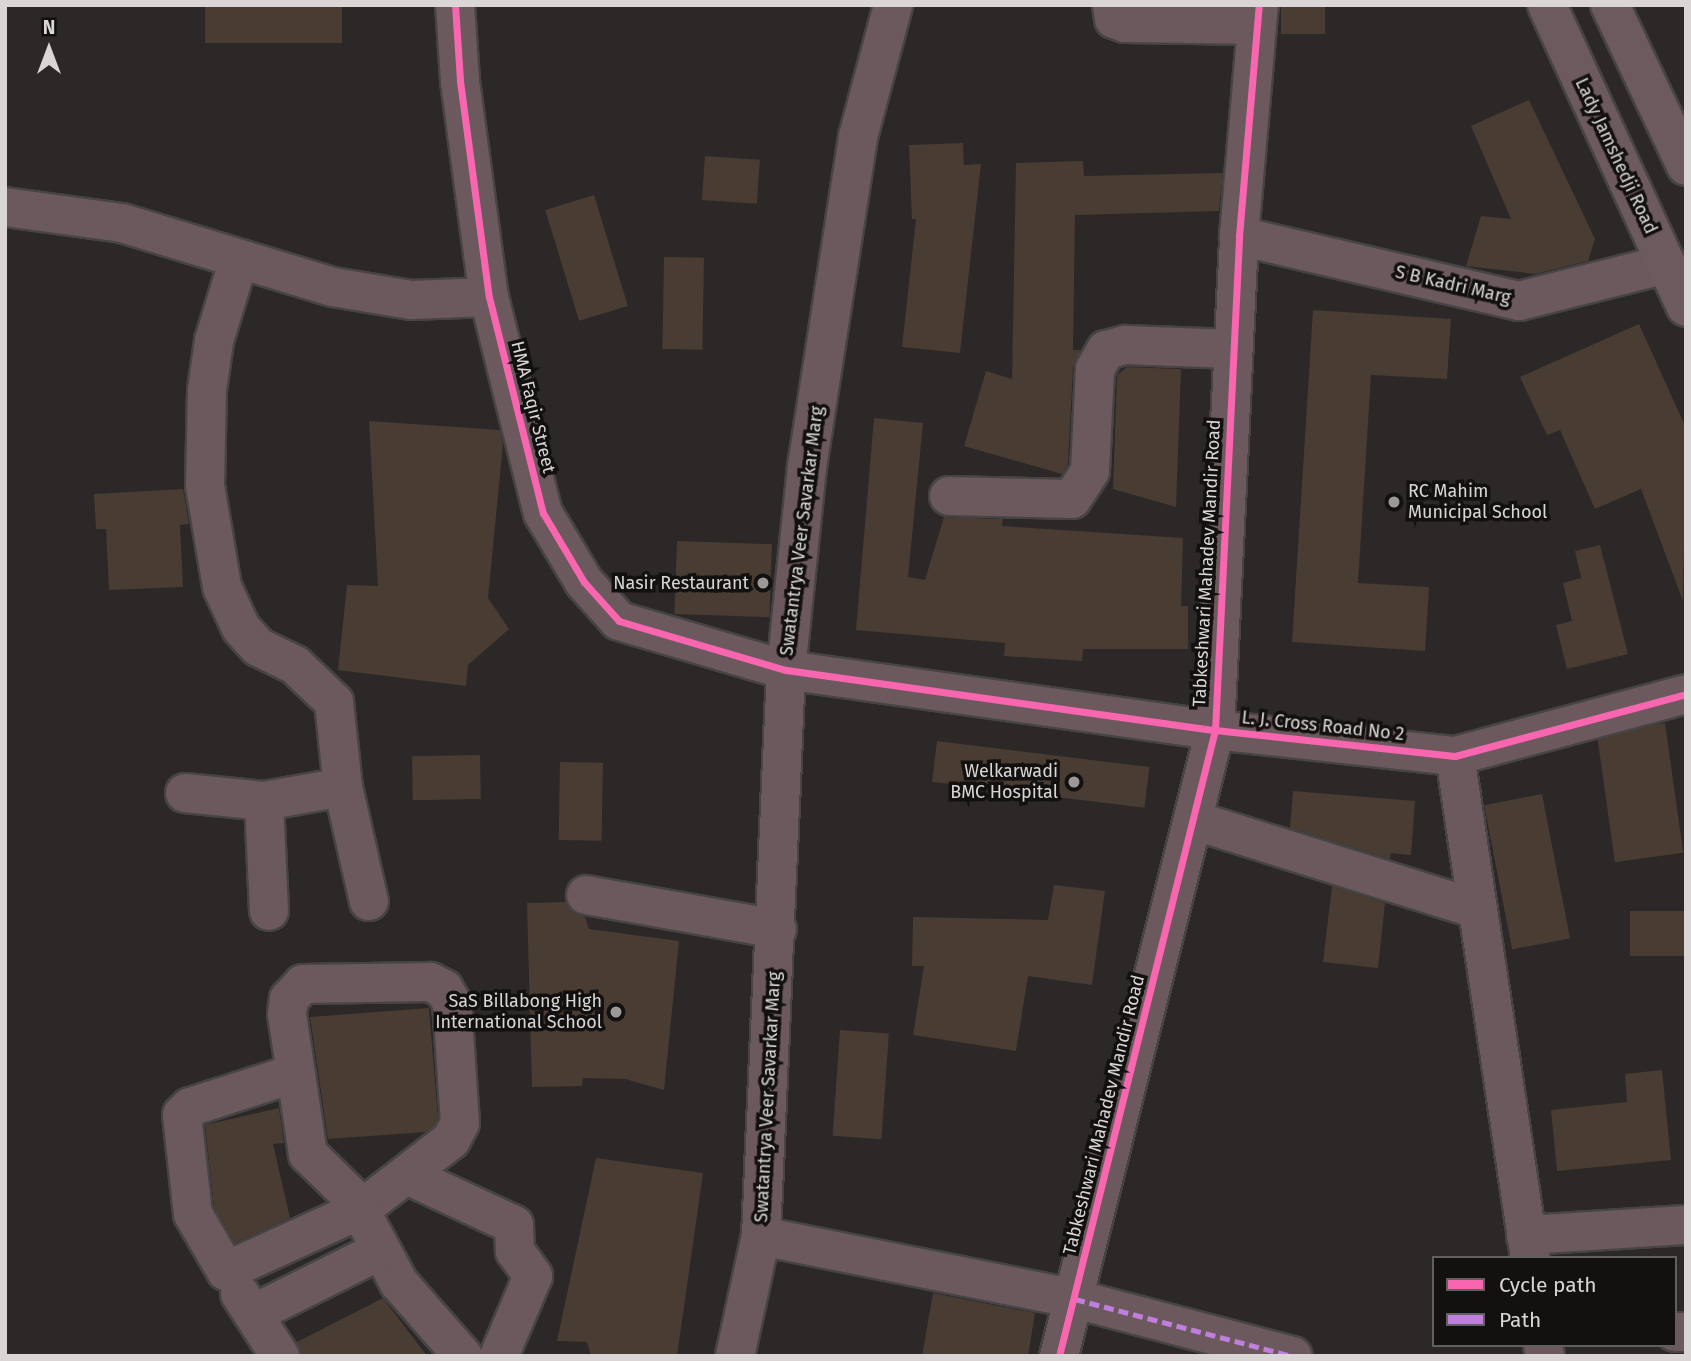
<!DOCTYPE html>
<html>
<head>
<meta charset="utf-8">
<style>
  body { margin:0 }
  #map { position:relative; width:1691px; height:1361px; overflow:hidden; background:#2b2827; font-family:"Fira Sans",sans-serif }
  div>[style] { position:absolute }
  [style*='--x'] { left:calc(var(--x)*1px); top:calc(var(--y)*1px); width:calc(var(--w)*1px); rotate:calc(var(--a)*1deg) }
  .building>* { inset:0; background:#493c33; transform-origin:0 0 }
  .roads { filter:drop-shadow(2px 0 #464444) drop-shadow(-2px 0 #464444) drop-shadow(0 2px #464444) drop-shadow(0 -2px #464444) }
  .minor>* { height:38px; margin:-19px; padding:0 19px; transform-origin:19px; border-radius:19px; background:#6c595d }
  .major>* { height:38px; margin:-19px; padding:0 19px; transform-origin:19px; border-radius:19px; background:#6c5a5e }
  .quiet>* { height:5px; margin-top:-2.5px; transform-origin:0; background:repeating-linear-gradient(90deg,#c07fdc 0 10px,transparent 0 15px) }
  .cycleway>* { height:7px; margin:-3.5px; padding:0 3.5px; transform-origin:3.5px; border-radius:3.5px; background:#f766af }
  .dots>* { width:19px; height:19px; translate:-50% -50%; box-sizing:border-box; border:4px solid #131010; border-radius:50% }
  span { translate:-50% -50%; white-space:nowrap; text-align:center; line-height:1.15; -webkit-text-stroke:7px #131010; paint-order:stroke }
  .street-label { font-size:18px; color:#d9d6d5 }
  .poi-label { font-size:18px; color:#d9d6d5 }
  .left { translate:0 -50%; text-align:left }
  .right { translate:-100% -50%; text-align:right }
  .frame { position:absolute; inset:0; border:7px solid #d9d6d5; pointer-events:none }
  .legend { position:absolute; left:1432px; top:1256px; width:245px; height:91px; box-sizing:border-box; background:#131010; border:2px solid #625f5f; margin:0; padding:9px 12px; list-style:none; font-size:21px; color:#d9d6d5 }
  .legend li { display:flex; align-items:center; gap:14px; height:35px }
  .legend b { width:35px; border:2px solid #625f5f }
  .north { position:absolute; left:14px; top:14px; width:70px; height:70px; -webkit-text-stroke:5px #131010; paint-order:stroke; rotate:0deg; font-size:19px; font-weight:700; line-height:28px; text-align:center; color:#d9d6d5 }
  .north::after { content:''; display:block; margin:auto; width:24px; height:32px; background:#d9d6d5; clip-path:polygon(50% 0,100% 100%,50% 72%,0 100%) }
</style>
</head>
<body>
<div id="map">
  <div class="building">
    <i style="left:205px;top:5px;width:137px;height:38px"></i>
    <i style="left:1281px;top:5px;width:44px;height:29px"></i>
    <i style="clip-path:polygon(1529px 100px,1595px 239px,1588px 261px,1536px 274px,1466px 266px,1481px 216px,1511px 219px,1471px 126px)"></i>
    <i style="clip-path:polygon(963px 143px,964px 165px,981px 164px,960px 353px,902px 347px,916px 219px,912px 219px,909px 145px)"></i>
    <i style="left:705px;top:156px;width:55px;height:44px;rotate:4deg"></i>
    <i style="clip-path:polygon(1083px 161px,1084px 176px,1223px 173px,1219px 211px,1075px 215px,1073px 350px,1081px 350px,1073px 368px,1068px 464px,1062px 474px,964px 446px,986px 371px,1012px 379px,1016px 163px)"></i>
    <i style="left:594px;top:195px;width:116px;height:51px;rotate:73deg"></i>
    <i style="left:664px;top:257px;width:40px;height:92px;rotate:1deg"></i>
    <i style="clip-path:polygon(1313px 310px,1451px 319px,1447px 379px,1371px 375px,1358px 583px,1429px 587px,1425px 651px,1292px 642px)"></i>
    <i style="clip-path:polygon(1639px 324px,1686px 428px,1683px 601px,1641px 489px,1595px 509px,1560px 430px,1547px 435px,1520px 377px)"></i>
    <i style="clip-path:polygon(1127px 367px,1181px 369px,1176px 507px,1113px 489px,1117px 375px)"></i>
    <i style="clip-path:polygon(874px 418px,923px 423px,908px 577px,925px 580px,944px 517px,1003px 519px,1002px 526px,1183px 538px,1181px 606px,1188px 606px,1188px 649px,1083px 649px,1082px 661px,1004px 656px,1005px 643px,856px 630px)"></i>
    <i style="clip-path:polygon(369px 421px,500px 430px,503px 444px,488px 598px,509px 629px,468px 665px,466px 686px,338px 670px,347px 585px,378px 586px)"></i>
    <i style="clip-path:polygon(183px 489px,189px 524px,180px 525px,183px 587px,109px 590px,106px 529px,96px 529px,94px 494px)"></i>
    <i style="left:677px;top:541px;width:95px;height:73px;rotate:2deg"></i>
    <i style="clip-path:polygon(1600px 545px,1628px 654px,1567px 669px,1556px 625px,1572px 621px,1563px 583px,1581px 578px,1575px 551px)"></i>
    <i style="left:1665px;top:723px;width:131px;height:69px;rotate:82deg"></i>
    <i style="left:937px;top:741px;width:214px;height:41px;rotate:7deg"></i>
    <i style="left:480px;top:755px;width:44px;height:68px;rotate:89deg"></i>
    <i style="left:560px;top:762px;width:43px;height:78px;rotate:1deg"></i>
    <i style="clip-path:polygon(1293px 791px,1415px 801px,1411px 855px,1391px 853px,1390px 859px,1290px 828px)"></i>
    <i style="left:1542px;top:794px;width:147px;height:59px;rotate:79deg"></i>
    <i style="clip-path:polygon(1054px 885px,1105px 891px,1092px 985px,1028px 976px,1016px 1051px,913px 1035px,924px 966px,912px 966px,913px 917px,1048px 920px)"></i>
    <i style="clip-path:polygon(1332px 886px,1385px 903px,1378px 968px,1323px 962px)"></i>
    <i style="clip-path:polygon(566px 902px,572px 912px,585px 917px,589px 929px,679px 941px,664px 1090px,625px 1079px,583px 1078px,582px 1086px,532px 1087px,527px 903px)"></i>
    <i style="left:1686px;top:911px;width:45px;height:56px;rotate:90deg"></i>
    <i style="clip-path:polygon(429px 1008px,438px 1118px,434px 1126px,426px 1132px,328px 1139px,310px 1017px)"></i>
    <i style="left:840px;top:1030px;width:49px;height:106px;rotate:4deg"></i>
    <i style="clip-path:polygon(1662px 1070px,1671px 1160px,1557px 1171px,1551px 1110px,1627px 1102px,1625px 1074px)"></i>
    <i style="clip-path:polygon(279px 1108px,284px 1143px,273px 1144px,290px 1218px,235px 1243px,214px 1207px,205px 1125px)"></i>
    <i style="clip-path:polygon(596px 1158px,703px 1173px,677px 1356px,591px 1356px,587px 1342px,557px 1341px)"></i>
    <i style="clip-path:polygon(933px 1293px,1035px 1313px,1028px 1356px,922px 1356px)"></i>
    <i style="clip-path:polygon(383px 1298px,427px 1356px,302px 1356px,297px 1342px)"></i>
  </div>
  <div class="roads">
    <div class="minor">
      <i style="--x:455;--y:5;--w:76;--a:86.2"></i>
      <i style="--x:460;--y:81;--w:218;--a:82.4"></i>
      <i style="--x:489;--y:297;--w:223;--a:76"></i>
      <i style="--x:543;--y:513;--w:80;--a:59.3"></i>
      <i style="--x:584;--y:582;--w:52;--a:48.1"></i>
      <i style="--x:619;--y:621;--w:174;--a:16.4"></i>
      <i style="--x:786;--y:670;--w:433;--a:8"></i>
      <i style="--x:1215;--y:730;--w:241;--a:6.2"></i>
      <i style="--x:1455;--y:756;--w:239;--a:-15"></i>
      <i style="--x:1112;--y:5;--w:14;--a:82"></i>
      <i style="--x:1114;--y:19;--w:12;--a:20"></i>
      <i style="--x:1125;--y:23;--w:132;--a:0.9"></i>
      <i style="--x:5;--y:207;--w:118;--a:7.8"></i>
      <i style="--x:122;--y:223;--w:220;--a:16.9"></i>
      <i style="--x:333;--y:287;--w:79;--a:9.5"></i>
      <i style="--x:411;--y:300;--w:78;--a:-2.2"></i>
      <i style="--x:1239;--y:236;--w:287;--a:13.1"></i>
      <i style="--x:1519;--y:301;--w:152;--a:-14.1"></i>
      <i style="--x:239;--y:259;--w:86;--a:107"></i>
      <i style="--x:214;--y:341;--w:49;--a:98.1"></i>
      <i style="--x:207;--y:390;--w:96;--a:91.2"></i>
      <i style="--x:205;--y:486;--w:102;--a:80.4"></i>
      <i style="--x:222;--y:587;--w:45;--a:65.1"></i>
      <i style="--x:241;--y:628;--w:25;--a:48"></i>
      <i style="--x:258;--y:647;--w:41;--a:25.9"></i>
      <i style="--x:295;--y:665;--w:54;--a:43.5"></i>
      <i style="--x:334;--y:702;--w:85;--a:84"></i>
      <i style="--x:343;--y:787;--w:117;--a:77.2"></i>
      <i style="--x:949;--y:496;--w:123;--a:1.4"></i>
      <i style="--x:1072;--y:499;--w:33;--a:-57"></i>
      <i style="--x:1090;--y:471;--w:102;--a:-87.2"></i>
      <i style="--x:1095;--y:369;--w:22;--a:-60"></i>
      <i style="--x:1106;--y:350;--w:20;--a:-15"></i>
      <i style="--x:1125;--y:345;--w:108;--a:2.1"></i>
      <i style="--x:1455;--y:756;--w:508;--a:81.5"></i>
      <i style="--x:185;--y:793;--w:79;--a:5.8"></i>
      <i style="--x:264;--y:801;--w:80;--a:-10"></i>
      <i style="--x:264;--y:801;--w:110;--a:87.4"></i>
      <i style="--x:1193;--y:820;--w:298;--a:17.4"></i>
      <i style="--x:586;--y:895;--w:194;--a:10.1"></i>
      <i style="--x:293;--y:1074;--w:108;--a:162.2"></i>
      <i style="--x:190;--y:1107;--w:11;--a:135"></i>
      <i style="--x:182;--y:1115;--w:100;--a:83.7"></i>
      <i style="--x:193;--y:1214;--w:66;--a:59.9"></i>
      <i style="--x:226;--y:1271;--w:147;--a:-24.5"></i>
      <i style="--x:360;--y:1210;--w:115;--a:-37.6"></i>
      <i style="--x:451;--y:1140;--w:19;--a:-62"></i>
      <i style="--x:460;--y:1123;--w:120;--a:-93.8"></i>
      <i style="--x:452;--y:1003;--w:16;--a:-120"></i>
      <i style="--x:444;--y:989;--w:16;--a:-153"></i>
      <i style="--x:430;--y:982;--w:127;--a:179.1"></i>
      <i style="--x:303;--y:984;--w:21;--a:133"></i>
      <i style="--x:289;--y:999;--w:15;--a:98"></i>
      <i style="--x:287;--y:1014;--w:142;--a:81.5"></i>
      <i style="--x:308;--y:1154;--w:64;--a:44.4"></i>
      <i style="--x:354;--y:1199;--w:13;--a:61"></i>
      <i style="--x:360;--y:1210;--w:83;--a:61.9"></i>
      <i style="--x:399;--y:1283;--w:97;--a:48.8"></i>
      <i style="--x:409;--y:1176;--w:116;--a:25"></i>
      <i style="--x:514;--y:1225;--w:26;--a:88"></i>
      <i style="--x:515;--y:1251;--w:31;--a:54"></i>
      <i style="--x:533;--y:1276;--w:87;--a:113"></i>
      <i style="--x:1526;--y:1235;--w:160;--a:-3.6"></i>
      <i style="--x:761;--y:1236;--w:320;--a:11.3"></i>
      <i style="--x:1075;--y:1299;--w:225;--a:14.7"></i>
      <i style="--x:240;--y:1294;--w:74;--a:57.2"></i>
      <i style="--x:253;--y:1314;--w:143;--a:-26.6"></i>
      <i style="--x:1675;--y:1332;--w:11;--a:0"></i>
      <i style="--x:1543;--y:1345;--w:11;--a:80"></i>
      <i style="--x:735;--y:1356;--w:123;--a:-77.8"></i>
      <i style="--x:761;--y:1236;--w:567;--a:-87.47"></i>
      <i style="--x:786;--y:670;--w:204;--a:-84.1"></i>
      <i style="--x:807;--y:467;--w:334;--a:-81.2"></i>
      <i style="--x:858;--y:137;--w:137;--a:-75.1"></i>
      <i style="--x:1059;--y:1356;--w:645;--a:-76.01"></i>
      <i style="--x:1215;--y:730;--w:495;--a:-87.2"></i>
      <i style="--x:1239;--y:236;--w:232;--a:-85.1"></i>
    </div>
    <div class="major">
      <i style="--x:1547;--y:5;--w:332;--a:65.3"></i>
      <i style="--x:1610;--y:5;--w:178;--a:64.7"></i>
    </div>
  </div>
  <div class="quiet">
    <i style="--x:1075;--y:1299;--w:225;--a:14.7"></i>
  </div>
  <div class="cycleway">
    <i style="--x:455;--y:5;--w:76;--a:86.2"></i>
    <i style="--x:460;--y:81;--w:218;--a:82.4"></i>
    <i style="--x:489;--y:297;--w:223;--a:76"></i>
    <i style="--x:543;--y:513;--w:80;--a:59.3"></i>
    <i style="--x:584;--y:582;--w:52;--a:48.1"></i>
    <i style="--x:619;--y:621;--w:174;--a:16.4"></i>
    <i style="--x:786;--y:670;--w:433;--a:8"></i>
    <i style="--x:1215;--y:730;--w:241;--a:6.2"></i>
    <i style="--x:1455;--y:756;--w:239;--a:-15"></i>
    <i style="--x:1059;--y:1356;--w:645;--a:-76.01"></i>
    <i style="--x:1215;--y:730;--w:495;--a:-87.2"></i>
    <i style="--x:1239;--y:236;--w:232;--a:-85.1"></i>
  </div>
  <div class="dots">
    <i style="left:1394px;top:502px;background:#9c9998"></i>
    <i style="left:763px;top:583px;background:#9c9998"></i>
    <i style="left:1074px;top:782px;background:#9c9998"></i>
    <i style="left:616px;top:1012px;background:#9c9998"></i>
  </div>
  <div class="street-label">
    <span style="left:1616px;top:156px;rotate:65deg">Lady Jamshedji Road</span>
    <span style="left:1453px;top:285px;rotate:13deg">S B Kadri Marg</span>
    <span style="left:533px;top:407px;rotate:76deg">HMA Faqir Street</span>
    <span style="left:802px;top:531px;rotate:-83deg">Swatantrya Veer Savarkar Marg</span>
    <span style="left:1207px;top:563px;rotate:-87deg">Tabkeshwari Mahadev Mandir Road</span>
    <span style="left:1323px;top:726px;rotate:6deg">L. J. Cross Road No 2</span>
    <span style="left:768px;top:1097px;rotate:-87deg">Swatantrya Veer Savarkar Marg</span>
    <span style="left:1104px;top:1115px;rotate:-76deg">Tabkeshwari Mahadev Mandir Road</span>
  </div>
  <div class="poi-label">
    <span class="left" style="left:1408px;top:502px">RC Mahim<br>Municipal School</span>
    <span class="right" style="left:749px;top:583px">Nasir Restaurant</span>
    <span class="right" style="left:1058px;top:782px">Welkarwadi<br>BMC Hospital</span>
    <span class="right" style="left:602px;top:1012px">SaS Billabong High<br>International School</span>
  </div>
  <div class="frame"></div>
  <ul class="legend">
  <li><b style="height:9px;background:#f766af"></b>Cycle path</li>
  <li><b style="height:9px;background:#c07fdc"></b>Path</li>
  </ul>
  <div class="north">N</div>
</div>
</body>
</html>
